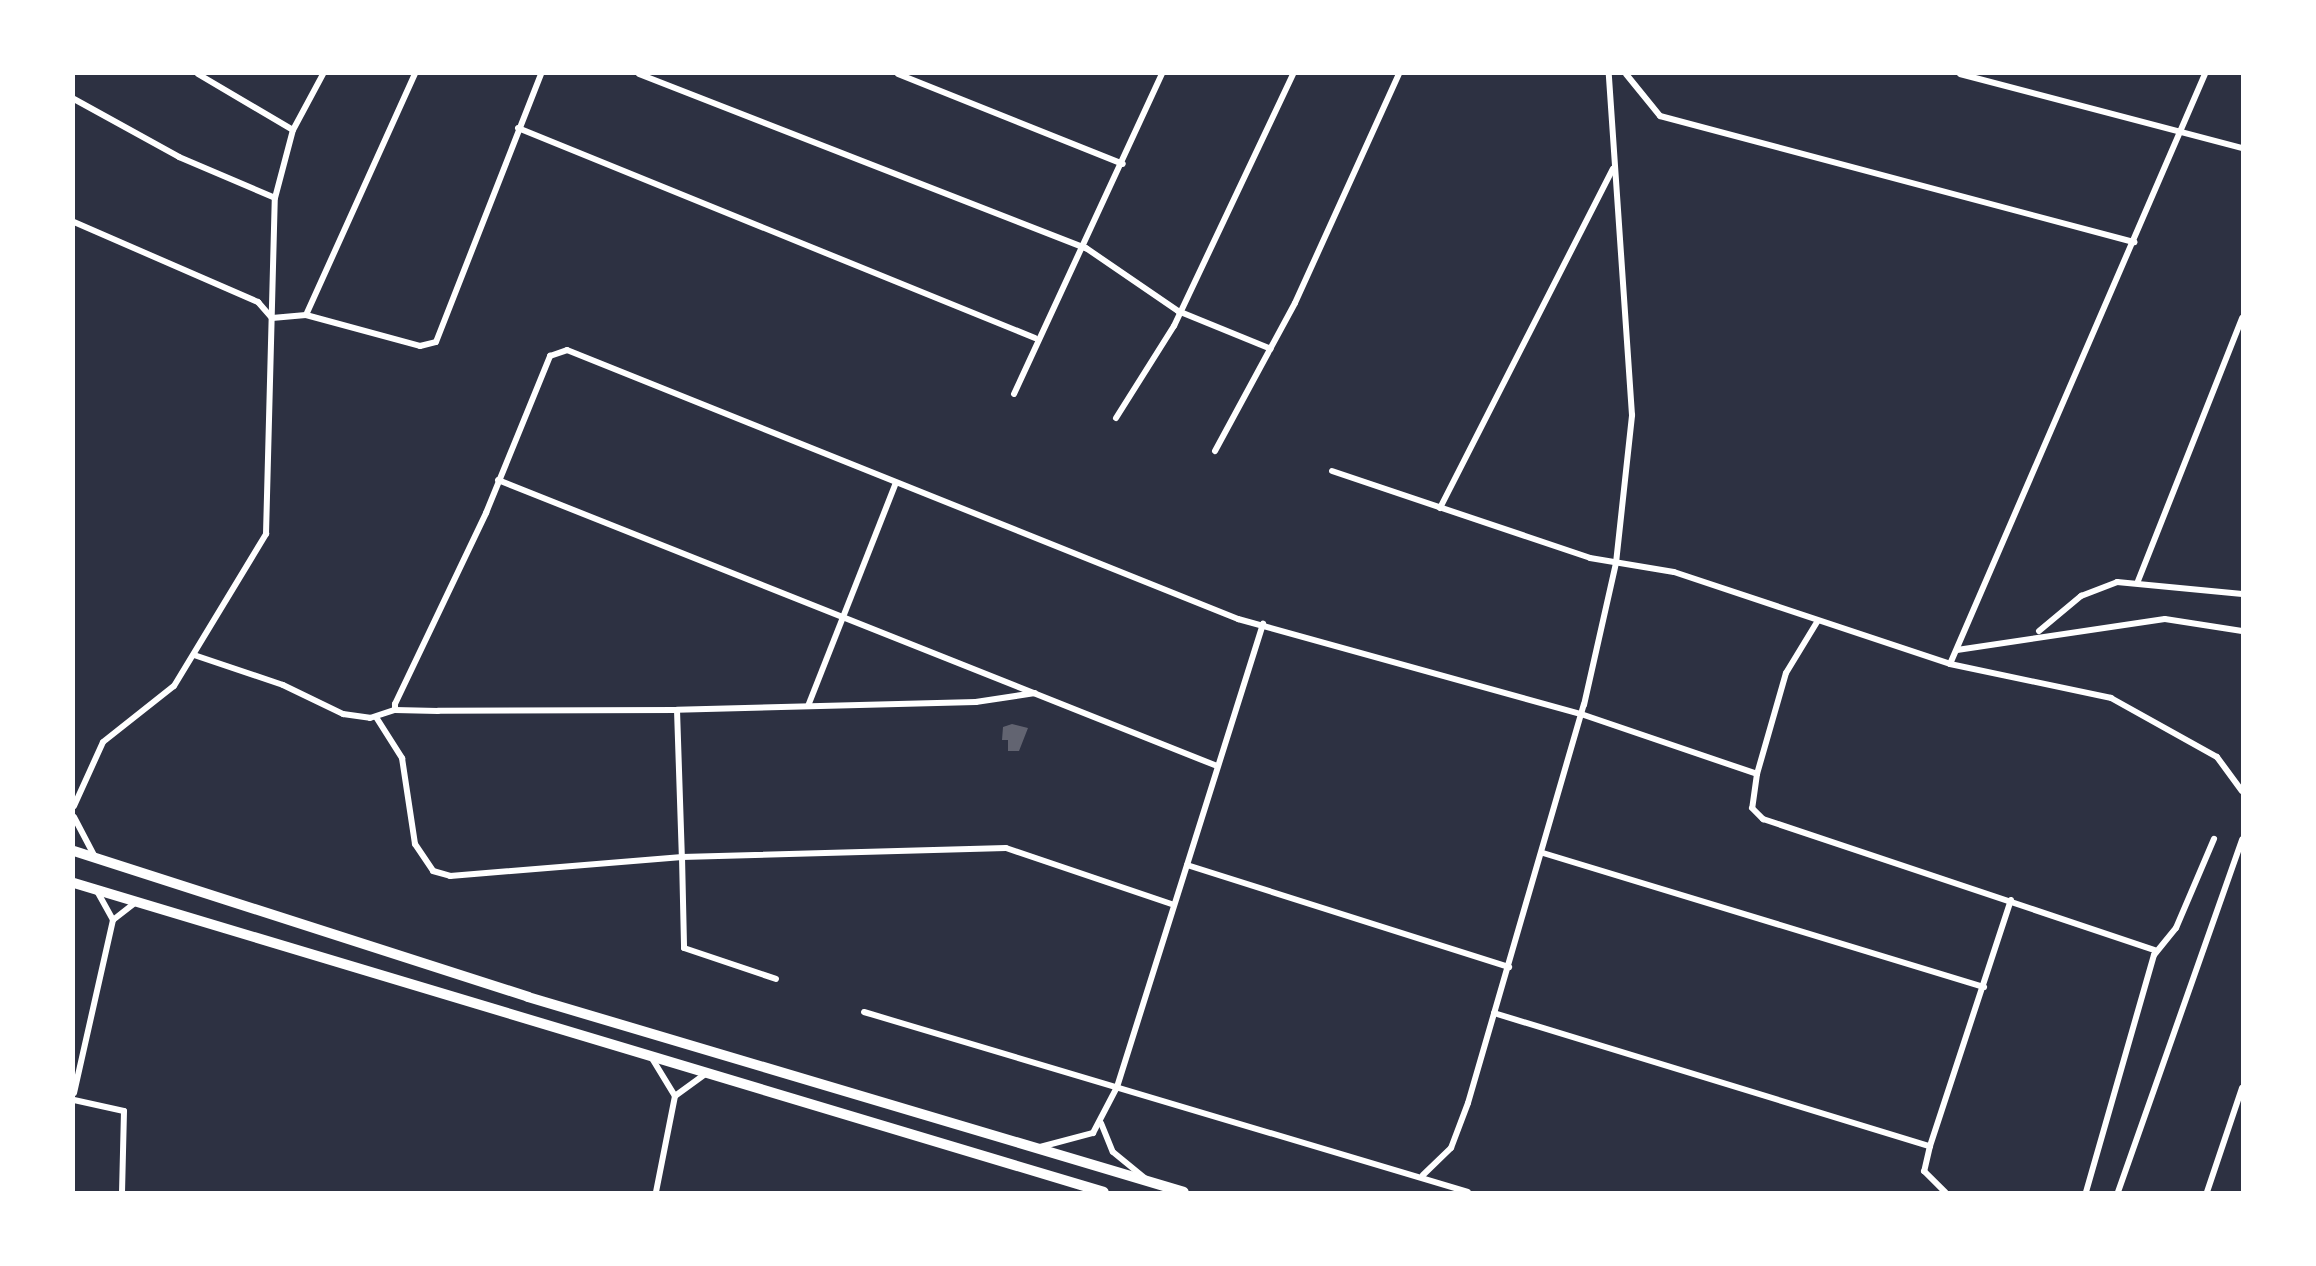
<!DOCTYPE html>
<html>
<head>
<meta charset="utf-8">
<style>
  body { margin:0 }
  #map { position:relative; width:2316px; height:1266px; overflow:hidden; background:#2d3142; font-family:Ubuntu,sans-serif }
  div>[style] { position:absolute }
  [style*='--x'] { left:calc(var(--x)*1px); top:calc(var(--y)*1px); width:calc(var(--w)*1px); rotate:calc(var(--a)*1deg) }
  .building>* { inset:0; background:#626471 }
  .minor>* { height:6px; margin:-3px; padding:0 3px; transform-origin:3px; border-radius:3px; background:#fff }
  .primary>* { height:10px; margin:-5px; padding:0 5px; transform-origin:5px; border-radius:5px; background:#fff }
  span { translate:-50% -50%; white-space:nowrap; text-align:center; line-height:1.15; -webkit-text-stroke:5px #fff; paint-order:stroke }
  .frame { position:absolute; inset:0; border:75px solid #fff; pointer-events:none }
</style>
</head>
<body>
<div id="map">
  <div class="building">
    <i style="clip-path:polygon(1012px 724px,1028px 728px,1019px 751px,1008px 751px,1008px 740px,1002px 740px,1003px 727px)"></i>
  </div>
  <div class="minor">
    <i style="--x:198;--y:74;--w:110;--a:30.5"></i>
    <i style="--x:639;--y:74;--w:480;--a:21.3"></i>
    <i style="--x:1086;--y:248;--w:112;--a:34.4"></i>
    <i style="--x:1178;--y:311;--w:100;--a:22.2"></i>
    <i style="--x:898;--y:74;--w:242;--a:21.8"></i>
    <i style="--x:1626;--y:74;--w:54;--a:51"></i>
    <i style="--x:1660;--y:116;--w:491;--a:14.9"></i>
    <i style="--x:1960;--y:74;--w:292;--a:14.7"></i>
    <i style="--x:74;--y:99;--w:120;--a:28.9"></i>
    <i style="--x:179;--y:157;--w:104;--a:23.1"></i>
    <i style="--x:518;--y:128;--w:558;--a:22.11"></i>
    <i style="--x:74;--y:222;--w:201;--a:23.5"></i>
    <i style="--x:258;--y:302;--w:21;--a:49"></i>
    <i style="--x:306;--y:315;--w:265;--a:-65.7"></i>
    <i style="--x:272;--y:318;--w:34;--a:-5"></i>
    <i style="--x:306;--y:315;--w:118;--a:15.2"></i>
    <i style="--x:420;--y:346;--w:16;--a:-14"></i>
    <i style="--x:436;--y:342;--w:288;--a:-68.6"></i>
    <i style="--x:1014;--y:394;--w:353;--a:-65.2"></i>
    <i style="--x:1116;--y:418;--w:109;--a:-57.8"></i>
    <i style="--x:1174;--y:326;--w:279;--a:-64.7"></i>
    <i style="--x:1215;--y:451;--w:168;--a:-61.6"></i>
    <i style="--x:1295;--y:303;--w:252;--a:-65.6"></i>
    <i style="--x:1332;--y:471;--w:272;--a:18.6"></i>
    <i style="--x:1590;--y:558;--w:85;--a:9.5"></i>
    <i style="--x:1674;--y:572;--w:291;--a:18.4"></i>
    <i style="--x:1950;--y:664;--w:165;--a:11.9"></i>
    <i style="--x:2111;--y:698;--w:121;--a:29.1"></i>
    <i style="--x:2217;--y:757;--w:42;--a:53.7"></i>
    <i style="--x:498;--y:480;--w:774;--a:21.69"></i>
    <i style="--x:1440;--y:508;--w:381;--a:-63"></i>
    <i style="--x:2138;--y:581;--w:283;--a:-68.4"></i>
    <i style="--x:2039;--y:631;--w:55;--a:-39.8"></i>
    <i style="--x:2081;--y:596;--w:39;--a:-21"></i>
    <i style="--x:2117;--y:582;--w:126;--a:5.5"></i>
    <i style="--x:1957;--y:650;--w:210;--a:-8.5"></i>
    <i style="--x:2165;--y:619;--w:78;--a:8.9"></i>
    <i style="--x:194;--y:655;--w:94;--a:18.6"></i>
    <i style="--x:283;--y:685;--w:67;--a:25.8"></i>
    <i style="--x:343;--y:714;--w:27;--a:8"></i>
    <i style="--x:370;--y:718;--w:26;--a:-18"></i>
    <i style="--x:1950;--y:664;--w:643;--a:-66.63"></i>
    <i style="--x:1035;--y:693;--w:60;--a:171.3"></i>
    <i style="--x:976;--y:702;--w:299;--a:178.5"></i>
    <i style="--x:677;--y:710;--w:239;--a:179.8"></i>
    <i style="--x:438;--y:711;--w:43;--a:-178.7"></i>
    <i style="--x:395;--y:710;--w:6;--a:-90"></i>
    <i style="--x:395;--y:704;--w:212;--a:-64.5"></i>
    <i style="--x:486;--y:513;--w:170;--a:-67.8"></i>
    <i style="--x:550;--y:356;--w:18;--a:-19"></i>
    <i style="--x:567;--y:350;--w:723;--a:21.85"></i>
    <i style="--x:1238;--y:619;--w:356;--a:15.5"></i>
    <i style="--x:1581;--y:714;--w:186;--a:18.8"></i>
    <i style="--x:1757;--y:774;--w:34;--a:98"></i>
    <i style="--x:1752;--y:808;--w:16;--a:45"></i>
    <i style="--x:1763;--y:819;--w:413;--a:18.5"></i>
    <i style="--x:808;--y:706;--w:240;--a:-68.5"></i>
    <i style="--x:677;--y:710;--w:147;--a:88.1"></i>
    <i style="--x:682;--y:857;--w:324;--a:-1.6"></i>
    <i style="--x:1006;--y:848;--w:177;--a:18.7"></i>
    <i style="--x:376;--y:717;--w:49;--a:57.6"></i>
    <i style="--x:402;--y:758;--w:87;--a:81.4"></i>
    <i style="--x:415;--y:844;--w:32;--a:56"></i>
    <i style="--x:433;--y:871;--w:18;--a:16"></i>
    <i style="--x:450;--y:876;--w:233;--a:-4.7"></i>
    <i style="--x:682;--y:857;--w:91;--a:88.7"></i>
    <i style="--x:684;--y:948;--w:97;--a:18.6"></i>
    <i style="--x:1757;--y:774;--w:105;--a:-74"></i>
    <i style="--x:1786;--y:673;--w:60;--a:-58.7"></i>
    <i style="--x:74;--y:806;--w:70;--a:-65.6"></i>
    <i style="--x:103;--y:742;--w:90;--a:-38.3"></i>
    <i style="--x:174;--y:686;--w:178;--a:-58.8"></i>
    <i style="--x:266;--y:534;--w:336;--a:-88.5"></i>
    <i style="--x:275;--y:198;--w:70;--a:-75.2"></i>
    <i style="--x:293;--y:130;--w:64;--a:-61.8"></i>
    <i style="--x:74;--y:817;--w:45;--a:62.3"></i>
    <i style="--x:1543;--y:853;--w:461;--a:16.9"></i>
    <i style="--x:1187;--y:865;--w:338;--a:17.6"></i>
    <i style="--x:97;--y:891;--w:33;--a:61"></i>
    <i style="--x:864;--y:1012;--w:630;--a:16.59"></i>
    <i style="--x:1494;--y:1013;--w:456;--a:17"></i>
    <i style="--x:1930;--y:1146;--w:259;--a:-71.8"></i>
    <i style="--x:653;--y:1060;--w:42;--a:58.6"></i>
    <i style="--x:74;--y:1093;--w:177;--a:-77.3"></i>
    <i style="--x:113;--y:920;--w:29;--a:-38"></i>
    <i style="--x:74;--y:1100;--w:51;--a:12.4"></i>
    <i style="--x:124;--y:1111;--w:81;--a:91.4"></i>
    <i style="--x:1101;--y:1123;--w:31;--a:68"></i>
    <i style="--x:1113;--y:1152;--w:43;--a:39.3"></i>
    <i style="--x:1930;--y:1146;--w:26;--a:103"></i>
    <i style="--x:1924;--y:1171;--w:30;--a:45"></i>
    <i style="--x:1040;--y:1147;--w:55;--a:-14.8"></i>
    <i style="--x:1093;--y:1133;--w:52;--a:-62.4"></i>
    <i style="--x:1117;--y:1087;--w:486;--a:-72.5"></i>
    <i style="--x:1423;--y:1175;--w:39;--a:-44"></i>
    <i style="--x:1451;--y:1148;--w:48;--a:-69.3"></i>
    <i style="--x:1468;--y:1103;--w:415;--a:-73.8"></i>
    <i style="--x:1584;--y:705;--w:146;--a:-77.3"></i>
    <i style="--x:1616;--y:563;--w:149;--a:-83.8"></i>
    <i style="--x:1632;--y:415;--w:342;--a:-93.9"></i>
    <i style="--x:656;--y:1192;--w:98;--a:-78.8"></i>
    <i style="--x:675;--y:1096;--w:37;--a:-36"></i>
    <i style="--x:2086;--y:1192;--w:247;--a:-74"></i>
    <i style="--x:2154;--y:955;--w:35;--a:-51"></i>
    <i style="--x:2176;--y:928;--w:97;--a:-66.9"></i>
    <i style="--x:2118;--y:1192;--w:374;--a:-70.6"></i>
    <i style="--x:2207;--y:1192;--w:110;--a:-71.4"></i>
  </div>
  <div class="primary">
    <i style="--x:74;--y:851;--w:477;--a:17.8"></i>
    <i style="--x:528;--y:997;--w:684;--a:16.55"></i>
    <i style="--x:74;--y:883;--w:1075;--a:16.7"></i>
  </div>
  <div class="frame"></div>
</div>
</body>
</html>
